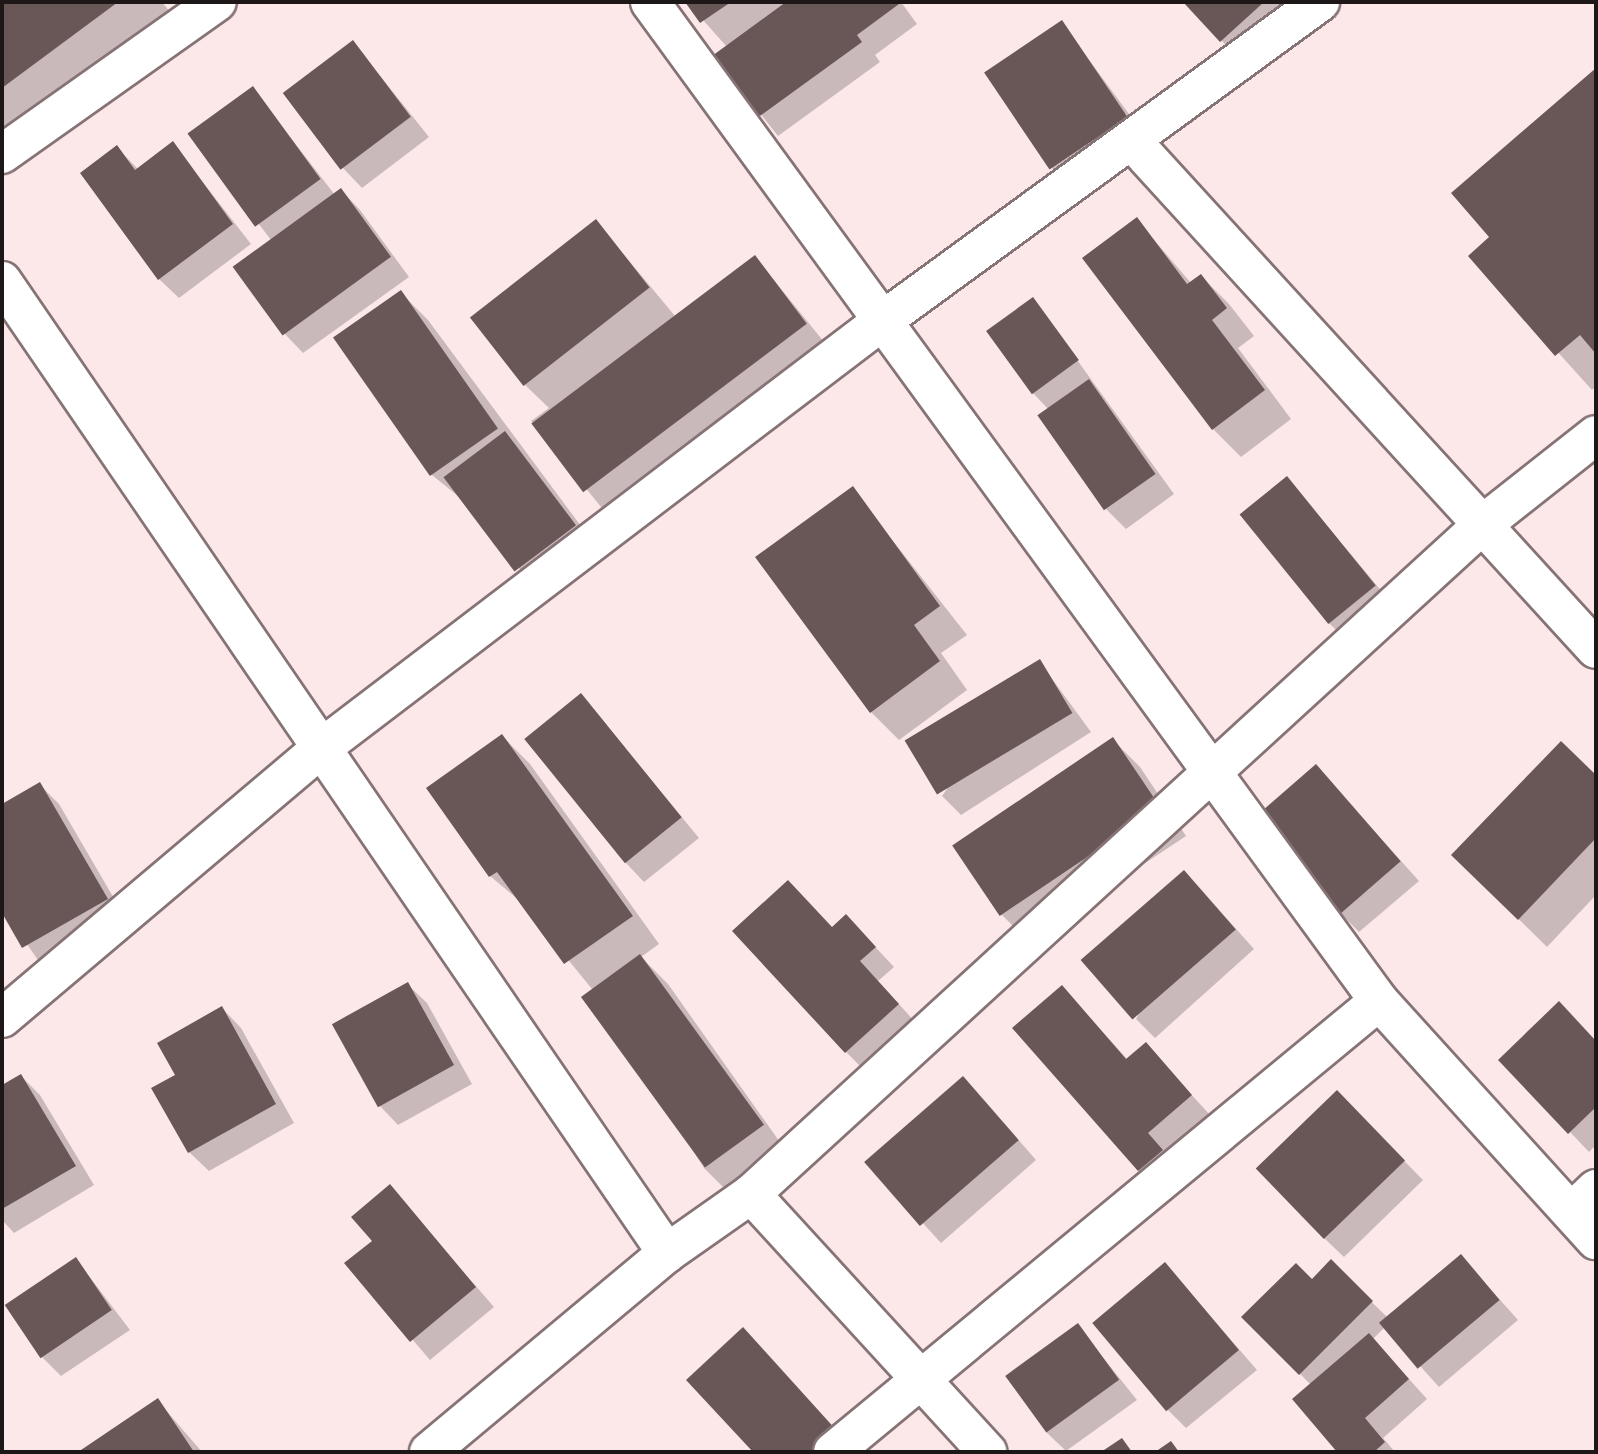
<!DOCTYPE html>
<html>
<head>
<meta charset="utf-8">
<style>
  body { margin:0 }
  #map { position:relative; width:1598px; height:1454px; overflow:hidden; background:#fde8e9; font-family:"IBM Plex Serif",serif }
  div>[style] { position:absolute }
  [style*='--x'] { left:calc(var(--x)*1px); top:calc(var(--y)*1px); width:calc(var(--w)*1px); rotate:calc(var(--a)*1deg) }
  .shadow>* { inset:0; background:#0003 }
  .building>* { inset:0; background:#695758; transform-origin:0 0 }
  .roads { filter:drop-shadow(2px 0 #867375) drop-shadow(-2px 0 #867375) drop-shadow(0 2px #867375) drop-shadow(0 -2px #867375) }
  .minor>* { height:38px; margin:-19px; padding:0 19px; transform-origin:19px; border-radius:19px; background:#fff }
  span { translate:-50% -50%; white-space:nowrap; text-align:center; line-height:1.15; -webkit-text-stroke:7px #fff; paint-order:stroke }
  .frame { position:absolute; inset:0; border:4px solid #1e1717; pointer-events:none }
</style>
</head>
<body>
<div id="map">
  <div class="shadow">
    <i style="clip-path:polygon(2px 2px,162px 2px,170px 12px,2px 137px)"></i>
    <i style="clip-path:polygon(687px 2px,901px 2px,917px 24px,875px 55px,880px 62px,778px 136px,715px 56px,727px 47px)"></i>
    <i style="clip-path:polygon(1185px 2px,1277px 2px,1289px 15px,1240px 60px)"></i>
    <i style="clip-path:polygon(1061px 22px,1146px 137px,1071px 188px,1052px 168px)"></i>
    <i style="clip-path:polygon(353px 42px,429px 137px,362px 188px,343px 168px)"></i>
    <i style="clip-path:polygon(1596px 70px,1596px 386px,1592px 390px,1471px 256px,1492px 237px,1454px 193px)"></i>
    <i style="clip-path:polygon(252px 88px,335px 195px,341px 190px,360px 210px,409px 277px,303px 353px,284px 333px,271px 240px,190px 134px)"></i>
    <i style="clip-path:polygon(173px 144px,251px 244px,179px 298px,159px 279px,117px 148px,138px 169px)"></i>
    <i style="clip-path:polygon(1137px 220px,1191px 283px,1201px 276px,1229px 304px,1254px 336px,1238px 348px,1291px 419px,1241px 457px,1213px 429px)"></i>
    <i style="clip-path:polygon(596px 221px,675px 316px,755px 257px,833px 353px,610px 518px,531px 421px,549px 408px,523px 383px)"></i>
    <i style="clip-path:polygon(400px 292px,428px 320px,595px 545px,537px 590px,464px 501px,432px 475px)"></i>
    <i style="clip-path:polygon(1033px 299px,1174px 494px,1126px 529px,1106px 509px,1049px 410px,1033px 393px)"></i>
    <i style="clip-path:polygon(1287px 478px,1394px 606px,1348px 642px,1329px 623px)"></i>
    <i style="clip-path:polygon(852px 489px,967px 635px,941px 653px,967px 690px,899px 740px,871px 712px)"></i>
    <i style="clip-path:polygon(1039px 661px,1091px 732px,961px 815px,942px 796px)"></i>
    <i style="clip-path:polygon(581px 695px,699px 838px,644px 882px,625px 862px)"></i>
    <i style="clip-path:polygon(502px 736px,530px 764px,659px 944px,641px 957px,668px 984px,789px 1155px,732px 1196px,704px 1168px,592px 989px,521px 902px,490px 876px)"></i>
    <i style="clip-path:polygon(1112px 739px,1140px 767px,1186px 836px,1028px 941px,1000px 913px,955px 845px)"></i>
    <i style="clip-path:polygon(1561px 744px,1596px 777px,1596px 895px,1547px 947px,1482px 883px)"></i>
    <i style="clip-path:polygon(1316px 766px,1419px 881px,1359px 932px,1340px 913px)"></i>
    <i style="clip-path:polygon(39px 784px,59px 804px,126px 919px,43px 967px,2px 909px,2px 806px)"></i>
    <i style="clip-path:polygon(1203px 892px,1254px 949px,1155px 1038px,1136px 1019px)"></i>
    <i style="clip-path:polygon(833px 929px,865px 936px,894px 967px,878px 981px,917px 1024px,865px 1071px,846px 1052px)"></i>
    <i style="clip-path:polygon(407px 984px,427px 1003px,472px 1084px,398px 1125px,379px 1105px)"></i>
    <i style="clip-path:polygon(1062px 987px,1128px 1060px,1146px 1045px,1210px 1115px,1158px 1189px,1139px 1170px)"></i>
    <i style="clip-path:polygon(222px 1008px,241px 1028px,294px 1123px,209px 1171px,189px 1152px)"></i>
    <i style="clip-path:polygon(1578px 1023px,1596px 1043px,1596px 1145px,1589px 1152px,1570px 1132px)"></i>
    <i style="clip-path:polygon(21px 1076px,40px 1095px,94px 1185px,14px 1233px,2px 1220px,2px 1087px)"></i>
    <i style="clip-path:polygon(1337px 1093px,1423px 1180px,1344px 1257px,1324px 1238px)"></i>
    <i style="clip-path:polygon(982px 1098px,1036px 1160px,941px 1243px,867px 1162px)"></i>
    <i style="clip-path:polygon(390px 1187px,494px 1307px,430px 1360px,347px 1263px,374px 1241px)"></i>
    <i style="clip-path:polygon(1461px 1256px,1518px 1320px,1439px 1387px,1385px 1327px,1373px 1339px,1427px 1399px,1383px 1438px,1395px 1452px,1339px 1452px,1294px 1400px,1311px 1385px,1244px 1317px,1312px 1282px,1331px 1262px,1388px 1318px)"></i>
    <i style="clip-path:polygon(76px 1259px,130px 1330px,61px 1376px,42px 1357px)"></i>
    <i style="clip-path:polygon(1165px 1264px,1257px 1370px,1186px 1428px,1167px 1409px)"></i>
    <i style="clip-path:polygon(1077px 1325px,1137px 1400px,1066px 1451px,1046px 1432px)"></i>
    <i style="clip-path:polygon(158px 1401px,202px 1452px,81px 1452px)"></i>
  </div>
  <div class="building">
    <i style="clip-path:polygon(2px 2px,118px 2px,2px 88px)"></i>
    <i style="clip-path:polygon(685px 2px,731px 2px,700px 23px)"></i>
    <i style="clip-path:polygon(786px 2px,899px 4px,857px 35px,862px 42px,757px 118px,712px 56px)"></i>
    <i style="clip-path:polygon(1183px 2px,1264px 2px,1220px 42px)"></i>
    <i style="left:1062px;top:20px;width:117px;height:94px;rotate:56deg"></i>
    <i style="left:353px;top:40px;width:96px;height:88px;rotate:53deg"></i>
    <i style="clip-path:polygon(1596px 68px,1596px 354px,1580px 335px,1555px 356px,1468px 256px,1489px 237px,1451px 193px)"></i>
    <i style="left:253px;top:86px;width:115px;height:81px;rotate:54deg"></i>
    <i style="clip-path:polygon(173px 141px,233px 224px,158px 280px,80px 173px,117px 145px,135px 170px)"></i>
    <i style="left:341px;top:188px;width:85px;height:134px;rotate:54deg"></i>
    <i style="clip-path:polygon(1137px 217px,1187px 284px,1201px 274px,1227px 308px,1212px 320px,1265px 390px,1212px 430px,1082px 258px)"></i>
    <i style="left:596px;top:219px;width:87px;height:160px;rotate:52deg"></i>
    <i style="left:755px;top:255px;width:86px;height:280px;rotate:53deg"></i>
    <i style="left:401px;top:290px;width:169px;height:83px;rotate:55deg"></i>
    <i style="left:1033px;top:297px;width:78px;height:58px;rotate:54deg"></i>
    <i style="left:1089px;top:379px;width:116px;height:63px;rotate:55deg"></i>
    <i style="left:505px;top:431px;width:118px;height:77px;rotate:53deg"></i>
    <i style="left:1287px;top:476px;width:141px;height:61px;rotate:51deg"></i>
    <i style="clip-path:polygon(853px 486px,940px 606px,914px 625px,940px 661px,870px 713px,755px 557px)"></i>
    <i style="left:1040px;top:659px;width:63px;height:158px;rotate:59deg"></i>
    <i style="left:581px;top:693px;width:160px;height:73px;rotate:51deg"></i>
    <i style="clip-path:polygon(502px 734px,633px 916px,564px 964px,497px 872px,489px 877px,426px 788px)"></i>
    <i style="left:1113px;top:737px;width:85px;height:194px;rotate:56deg"></i>
    <i style="clip-path:polygon(1561px 741px,1596px 775px,1596px 838px,1518px 920px,1451px 855px)"></i>
    <i style="left:1316px;top:764px;width:129px;height:81px;rotate:49deg"></i>
    <i style="clip-path:polygon(40px 782px,108px 899px,22px 948px,2px 913px,2px 804px)"></i>
    <i style="left:1184px;top:870px;width:79px;height:137px;rotate:49deg"></i>
    <i style="clip-path:polygon(788px 880px,832px 927px,846px 914px,876px 947px,860px 961px,899px 1004px,845px 1053px,732px 931px)"></i>
    <i style="left:640px;top:954px;width:211px;height:73px;rotate:54deg"></i>
    <i style="left:408px;top:982px;width:95px;height:87px;rotate:61deg"></i>
    <i style="clip-path:polygon(1062px 985px,1126px 1059px,1146px 1042px,1192px 1095px,1148px 1133px,1163px 1150px,1138px 1171px,1012px 1028px)"></i>
    <i style="clip-path:polygon(1559px 1001px,1596px 1041px,1596px 1107px,1568px 1134px,1498px 1060px)"></i>
    <i style="clip-path:polygon(222px 1006px,276px 1104px,188px 1153px,151px 1088px,175px 1075px,157px 1043px)"></i>
    <i style="clip-path:polygon(21px 1074px,76px 1166px,2px 1209px,2px 1085px)"></i>
    <i style="left:963px;top:1076px;width:85px;height:131px;rotate:49deg"></i>
    <i style="left:1337px;top:1090px;width:98px;height:113px;rotate:46deg"></i>
    <i style="clip-path:polygon(390px 1184px,476px 1287px,410px 1342px,344px 1263px,372px 1241px,351px 1217px)"></i>
    <i style="left:1461px;top:1254px;width:60px;height:107px;rotate:50deg"></i>
    <i style="left:76px;top:1257px;width:64px;height:86px;rotate:56deg"></i>
    <i style="clip-path:polygon(1331px 1259px,1373px 1301px,1299px 1375px,1241px 1317px,1296px 1263px,1312px 1279px)"></i>
    <i style="left:1165px;top:1262px;width:115px;height:95px;rotate:50deg"></i>
    <i style="left:1078px;top:1323px;width:70px;height:90px;rotate:54deg"></i>
    <i style="clip-path:polygon(743px 1327px,838px 1432px,816px 1452px,753px 1452px,686px 1380px)"></i>
    <i style="clip-path:polygon(1369px 1333px,1409px 1379px,1365px 1418px,1385px 1442px,1374px 1452px,1337px 1452px,1292px 1399px)"></i>
    <i style="clip-path:polygon(158px 1398px,194px 1452px,78px 1452px)"></i>
    <i style="clip-path:polygon(1122px 1438px,1132px 1452px,1101px 1452px)"></i>
    <i style="clip-path:polygon(1171px 1441px,1179px 1452px,1155px 1452px)"></i>
  </div>
  <div class="roads">
    <div class="minor">
      <i style="--x:650;--y:2;--w:1237;--a:53.88"></i>
      <i style="--x:1379;--y:1001;--w:323;--a:47.8"></i>
      <i style="--x:1131;--y:140;--w:689;--a:47.59"></i>
      <i style="--x:2;--y:154;--w:263;--a:-35.3"></i>
      <i style="--x:2;--y:281;--w:1178;--a:55.62"></i>
      <i style="--x:2;--y:1018;--w:417;--a:-40.2"></i>
      <i style="--x:320;--y:749;--w:706;--a:-37.29"></i>
      <i style="--x:882;--y:321;--w:542;--a:-36.07"></i>
      <i style="--x:751;--y:1194;--w:350;--a:47.5"></i>
      <i style="--x:1572;--y:1212;--w:33;--a:-44"></i>
      <i style="--x:429;--y:1452;--w:310;--a:-39.9"></i>
      <i style="--x:667;--y:1253;--w:103;--a:-35.1"></i>
      <i style="--x:751;--y:1194;--w:991;--a:-42.46"></i>
      <i style="--x:1482;--y:525;--w:145;--a:-38.3"></i>
      <i style="--x:833;--y:1452;--w:708;--a:-39.56"></i>
    </div>
  </div>
  <div class="frame"></div>
</div>
</body>
</html>
